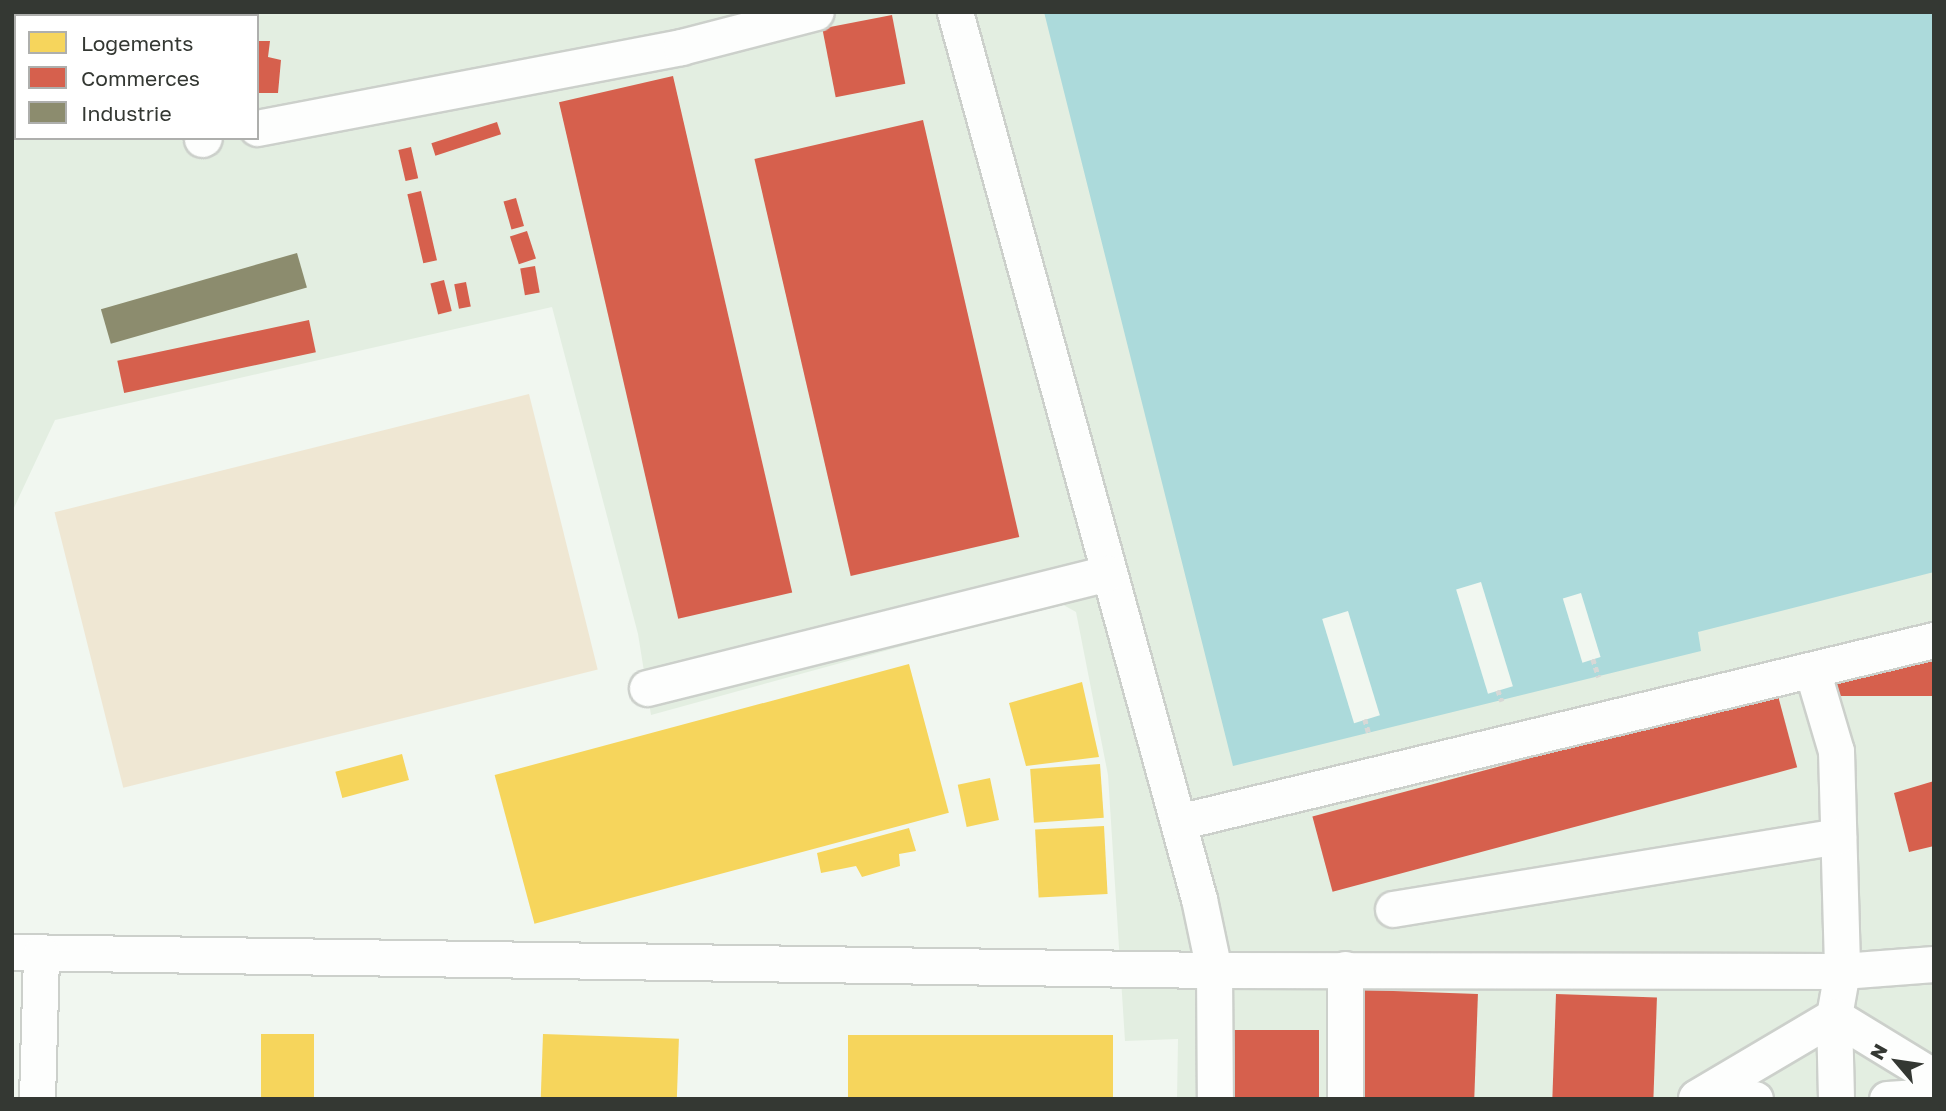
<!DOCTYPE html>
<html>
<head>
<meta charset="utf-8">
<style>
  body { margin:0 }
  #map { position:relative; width:1946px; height:1111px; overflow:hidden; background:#f1f7f0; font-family:"Golos Text",sans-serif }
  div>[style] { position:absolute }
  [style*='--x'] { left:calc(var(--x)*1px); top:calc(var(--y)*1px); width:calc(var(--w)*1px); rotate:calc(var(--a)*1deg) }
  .built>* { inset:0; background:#e3eee1 }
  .green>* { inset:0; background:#efe7d3; transform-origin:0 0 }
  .water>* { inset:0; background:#acdadb }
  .pier>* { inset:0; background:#f1f7f0; transform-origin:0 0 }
  .homes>* { inset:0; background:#f6d55c; transform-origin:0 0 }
  .shops>* { inset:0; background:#d6604d; transform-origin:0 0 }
  .industry>* { inset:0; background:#8c8c6e; transform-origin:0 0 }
  .path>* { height:4.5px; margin-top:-2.25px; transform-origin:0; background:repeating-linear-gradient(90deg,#d7d8d6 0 5px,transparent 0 8.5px) }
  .roads { filter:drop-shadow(2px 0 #ccd0cb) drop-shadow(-2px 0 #ccd0cb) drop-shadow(0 2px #ccd0cb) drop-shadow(0 -2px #ccd0cb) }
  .minor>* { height:35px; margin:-17.5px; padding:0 17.5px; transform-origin:17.5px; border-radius:17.5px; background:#fdfefd }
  span { translate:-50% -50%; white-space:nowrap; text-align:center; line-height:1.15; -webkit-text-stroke:7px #fff; paint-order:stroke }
  .frame { position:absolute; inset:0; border:14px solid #343833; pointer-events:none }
  .legend { position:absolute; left:14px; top:14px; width:245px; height:126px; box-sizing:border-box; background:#fff; border:2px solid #aeafad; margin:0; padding:9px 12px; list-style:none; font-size:21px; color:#343833 }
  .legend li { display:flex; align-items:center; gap:14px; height:35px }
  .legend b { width:35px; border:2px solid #aeafad }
  .north { position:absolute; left:1862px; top:1027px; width:70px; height:70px; -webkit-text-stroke:5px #fff; paint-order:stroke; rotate:299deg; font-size:19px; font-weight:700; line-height:28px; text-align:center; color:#343833 }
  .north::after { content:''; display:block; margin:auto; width:24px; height:32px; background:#343833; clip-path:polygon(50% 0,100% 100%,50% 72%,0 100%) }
</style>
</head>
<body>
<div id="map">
  <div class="built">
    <i style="clip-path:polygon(evenodd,12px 12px,1934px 12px,1934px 1099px,1177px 1099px,1178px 1039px,1125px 1041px,1108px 775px,1076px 612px,1060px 603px,651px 715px,638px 634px,552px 307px,55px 420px,12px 512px,12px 12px,16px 16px,257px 16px,257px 138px,16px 138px,16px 16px)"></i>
  </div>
  <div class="green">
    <i style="left:529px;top:394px;width:284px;height:489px;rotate:76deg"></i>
  </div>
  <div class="water">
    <i style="clip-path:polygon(1044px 12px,1934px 12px,1934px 572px,1698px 632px,1701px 651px,1233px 766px)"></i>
  </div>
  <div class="pier">
    <i style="left:1481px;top:582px;width:109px;height:26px;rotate:73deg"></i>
    <i style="left:1581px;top:593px;width:67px;height:19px;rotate:73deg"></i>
    <i style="left:1348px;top:611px;width:109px;height:27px;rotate:73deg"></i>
  </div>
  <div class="homes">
    <i style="left:909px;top:664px;width:154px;height:429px;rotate:75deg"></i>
    <i style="clip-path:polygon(1082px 682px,1099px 757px,1026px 766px,1009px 703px)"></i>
    <i style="left:402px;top:754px;width:27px;height:69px;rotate:75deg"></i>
    <i style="left:1100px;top:764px;width:54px;height:70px;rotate:86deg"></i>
    <i style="left:990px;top:778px;width:43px;height:33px;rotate:78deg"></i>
    <i style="left:1104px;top:826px;width:68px;height:69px;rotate:87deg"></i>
    <i style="clip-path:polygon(909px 828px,916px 851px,899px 854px,900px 866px,862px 877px,856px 866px,821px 873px,817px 853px)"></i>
    <i style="left:261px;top:1034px;width:53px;height:65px"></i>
    <i style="left:543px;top:1034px;width:136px;height:65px;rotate:2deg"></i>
    <i style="left:848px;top:1035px;width:265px;height:64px"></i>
  </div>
  <div class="shops">
    <i style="left:892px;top:15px;width:70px;height:71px;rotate:79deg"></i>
    <i style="clip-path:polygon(257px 41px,270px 41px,268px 57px,281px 60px,278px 93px,257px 93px)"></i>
    <i style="left:673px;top:76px;width:530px;height:117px;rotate:77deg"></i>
    <i style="left:923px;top:120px;width:428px;height:173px;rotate:77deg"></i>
    <i style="left:497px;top:122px;width:13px;height:69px;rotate:72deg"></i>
    <i style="left:411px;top:147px;width:32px;height:13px;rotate:77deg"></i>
    <i style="left:421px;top:191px;width:71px;height:14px;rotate:77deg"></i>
    <i style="left:516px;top:198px;width:29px;height:13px;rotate:74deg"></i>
    <i style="left:527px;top:231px;width:29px;height:18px;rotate:72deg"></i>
    <i style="left:535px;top:266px;width:27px;height:15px;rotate:80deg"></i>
    <i style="left:444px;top:280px;width:32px;height:14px;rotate:76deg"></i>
    <i style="left:466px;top:282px;width:25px;height:12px;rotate:79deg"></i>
    <i style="left:309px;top:320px;width:33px;height:196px;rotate:78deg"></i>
    <i style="left:1934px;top:655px;width:41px;height:105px;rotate:90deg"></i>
    <i style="left:1777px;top:692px;width:78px;height:481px;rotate:75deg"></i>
    <i style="clip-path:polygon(1934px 781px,1934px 846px,1909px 852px,1894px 793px)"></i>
    <i style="left:1365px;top:990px;width:113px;height:109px;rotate:2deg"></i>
    <i style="left:1556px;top:994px;width:101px;height:105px;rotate:2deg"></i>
    <i style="left:1319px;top:1030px;width:69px;height:89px;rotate:90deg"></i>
  </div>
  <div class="industry">
    <i style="left:297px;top:253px;width:36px;height:204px;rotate:74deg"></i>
  </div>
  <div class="path">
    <i style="--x:1593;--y:659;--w:19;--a:72"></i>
    <i style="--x:1498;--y:690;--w:12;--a:70"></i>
    <i style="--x:1365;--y:719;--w:16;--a:75"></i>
  </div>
  <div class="roads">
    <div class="minor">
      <i style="--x:955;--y:12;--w:920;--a:74.62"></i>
      <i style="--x:1199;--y:899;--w:73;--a:78.1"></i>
      <i style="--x:1214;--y:970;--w:129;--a:89.6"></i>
      <i style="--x:257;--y:128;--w:432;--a:-10.8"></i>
      <i style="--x:681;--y:47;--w:139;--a:-14.5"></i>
      <i style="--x:202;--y:139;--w:2;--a:-27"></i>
      <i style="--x:1812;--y:670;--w:84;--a:73.5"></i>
      <i style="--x:1836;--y:751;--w:220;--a:88.4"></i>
      <i style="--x:1842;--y:971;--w:46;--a:100.1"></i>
      <i style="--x:1834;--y:1016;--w:83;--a:88.6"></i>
      <i style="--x:647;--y:688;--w:474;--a:-14"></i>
      <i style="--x:1178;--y:822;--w:778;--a:-13.54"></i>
      <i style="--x:1393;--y:909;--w:451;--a:-9.3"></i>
      <i style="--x:12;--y:952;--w:1202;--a:0.86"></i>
      <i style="--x:1214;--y:970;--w:628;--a:0.09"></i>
      <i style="--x:1842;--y:971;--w:92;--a:-4.4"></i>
      <i style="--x:1697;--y:1097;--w:159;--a:-30.6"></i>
      <i style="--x:1834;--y:1016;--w:117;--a:31.4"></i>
      <i style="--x:1696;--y:1098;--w:59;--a:1"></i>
      <i style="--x:37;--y:1099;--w:146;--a:-88.4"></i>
      <i style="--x:1345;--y:1099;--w:130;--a:-90"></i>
      <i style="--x:1887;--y:1099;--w:47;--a:-3.7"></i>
    </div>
  </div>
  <div class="frame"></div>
  <ul class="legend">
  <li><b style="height:19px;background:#f6d55c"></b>Logements</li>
  <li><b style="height:19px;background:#d6604d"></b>Commerces</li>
  <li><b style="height:19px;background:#8c8c6e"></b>Industrie</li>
  </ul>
  <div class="north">N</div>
</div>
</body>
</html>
